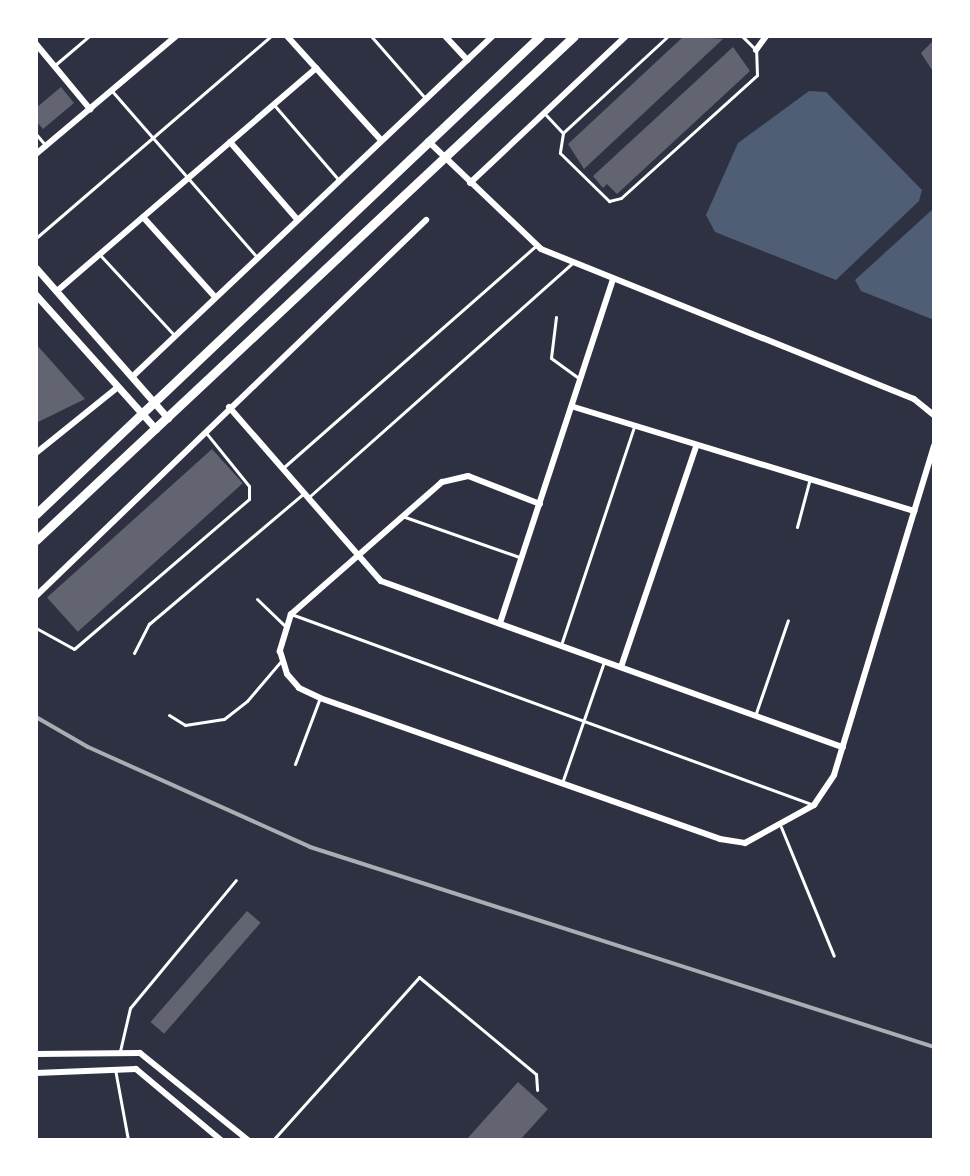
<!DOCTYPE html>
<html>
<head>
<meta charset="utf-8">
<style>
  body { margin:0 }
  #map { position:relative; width:970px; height:1176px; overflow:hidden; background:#2d3142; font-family:Lato,sans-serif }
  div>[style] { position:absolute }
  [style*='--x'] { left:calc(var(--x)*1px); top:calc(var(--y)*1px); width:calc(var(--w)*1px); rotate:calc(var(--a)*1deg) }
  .water>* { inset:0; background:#4f5d75 }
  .building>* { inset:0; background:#626471; transform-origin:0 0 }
  .service>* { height:3px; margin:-1.5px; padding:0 1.5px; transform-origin:1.5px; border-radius:1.5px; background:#fff }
  .minor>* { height:6px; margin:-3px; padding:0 3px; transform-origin:3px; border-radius:3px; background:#fff }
  .tertiary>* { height:7px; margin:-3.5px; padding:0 3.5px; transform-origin:3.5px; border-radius:3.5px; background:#fff }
  .primary>* { height:9px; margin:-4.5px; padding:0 4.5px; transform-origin:4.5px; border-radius:4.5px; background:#fff }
  .rail>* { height:4px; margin:-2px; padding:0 2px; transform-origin:2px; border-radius:2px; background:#abadb3 }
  span { translate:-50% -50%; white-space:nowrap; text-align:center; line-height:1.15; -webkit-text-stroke:8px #fff; paint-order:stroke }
  .frame { position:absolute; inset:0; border:38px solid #fff; pointer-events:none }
</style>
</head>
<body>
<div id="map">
  <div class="water">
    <i style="clip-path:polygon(809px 91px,826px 92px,922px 190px,919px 201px,836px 280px,715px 232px,706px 215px,738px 143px)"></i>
    <i style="clip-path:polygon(934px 208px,934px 320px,861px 291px,855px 280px)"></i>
  </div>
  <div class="building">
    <i style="clip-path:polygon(684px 36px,723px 39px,584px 169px,568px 144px)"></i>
    <i style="clip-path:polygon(934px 40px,934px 73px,921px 53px)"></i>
    <i style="clip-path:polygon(733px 47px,750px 71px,617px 194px,607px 184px,603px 188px,593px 176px)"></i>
    <i style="clip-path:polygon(61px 87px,74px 103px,43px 129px,36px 121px,36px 108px)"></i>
    <i style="clip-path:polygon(36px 344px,85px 399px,36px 423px)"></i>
    <i style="left:212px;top:449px;width:46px;height:222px;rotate:48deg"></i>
    <i style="left:247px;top:911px;width:18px;height:147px;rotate:41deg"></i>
    <i style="clip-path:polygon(518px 1082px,548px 1109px,520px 1140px,466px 1140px)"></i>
  </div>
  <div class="service">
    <i style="--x:371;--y:36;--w:82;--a:48.9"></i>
    <i style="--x:668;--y:36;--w:143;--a:137.3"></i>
    <i style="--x:563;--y:133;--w:20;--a:99"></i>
    <i style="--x:560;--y:153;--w:69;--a:44.4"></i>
    <i style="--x:609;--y:201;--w:12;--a:-14"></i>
    <i style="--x:621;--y:198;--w:183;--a:-42.1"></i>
    <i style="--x:757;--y:75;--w:25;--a:-92"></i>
    <i style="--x:756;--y:50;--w:20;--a:-135"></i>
    <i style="--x:55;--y:65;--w:45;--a:-40.5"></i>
    <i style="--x:112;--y:91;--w:220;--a:48.9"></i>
    <i style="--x:275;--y:106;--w:96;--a:49.2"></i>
    <i style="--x:546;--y:115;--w:25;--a:47"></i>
    <i style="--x:36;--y:134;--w:16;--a:50"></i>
    <i style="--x:36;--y:238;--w:310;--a:-40.7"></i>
    <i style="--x:101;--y:256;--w:109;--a:47.2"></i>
    <i style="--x:556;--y:317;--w:41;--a:97"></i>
    <i style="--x:551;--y:358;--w:34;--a:36"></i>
    <i style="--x:284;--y:467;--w:335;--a:-41.3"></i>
    <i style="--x:310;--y:496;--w:351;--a:-41.6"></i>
    <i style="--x:405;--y:517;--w:121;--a:19.3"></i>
    <i style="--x:797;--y:527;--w:47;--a:-75.1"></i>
    <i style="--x:257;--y:599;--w:37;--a:44"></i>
    <i style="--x:291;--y:614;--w:557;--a:20.06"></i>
    <i style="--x:36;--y:628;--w:43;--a:28.9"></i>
    <i style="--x:74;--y:649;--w:230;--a:-40.6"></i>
    <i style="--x:249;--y:499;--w:13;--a:-90"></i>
    <i style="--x:249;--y:486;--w:67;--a:-128.9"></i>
    <i style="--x:561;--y:645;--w:230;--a:-71.5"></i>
    <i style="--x:134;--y:653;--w:33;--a:-63"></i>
    <i style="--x:149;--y:624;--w:202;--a:-40.2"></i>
    <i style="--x:756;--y:713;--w:98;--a:-71"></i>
    <i style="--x:169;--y:715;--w:19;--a:32"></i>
    <i style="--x:185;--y:725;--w:39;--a:-9"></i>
    <i style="--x:224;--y:719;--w:29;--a:-38"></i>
    <i style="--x:247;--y:701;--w:52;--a:-49.6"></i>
    <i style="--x:295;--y:764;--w:68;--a:-69.4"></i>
    <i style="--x:562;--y:783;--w:128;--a:-70.9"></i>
    <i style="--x:781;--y:827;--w:139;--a:67.7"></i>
    <i style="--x:120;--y:1051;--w:44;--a:-76.9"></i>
    <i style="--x:130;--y:1008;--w:166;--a:-50.4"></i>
    <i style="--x:115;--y:1069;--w:72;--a:79.6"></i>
    <i style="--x:273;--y:1140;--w:219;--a:-48.1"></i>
    <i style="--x:419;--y:977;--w:152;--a:39.7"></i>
    <i style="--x:536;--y:1074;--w:16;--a:86"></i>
  </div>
  <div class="minor">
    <i style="--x:287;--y:36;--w:139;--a:47.9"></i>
    <i style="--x:445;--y:36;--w:33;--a:47"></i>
    <i style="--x:36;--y:44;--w:85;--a:50.3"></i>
    <i style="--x:756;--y:50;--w:17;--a:-54"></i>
    <i style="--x:428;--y:141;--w:156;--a:43.7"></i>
    <i style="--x:541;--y:249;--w:402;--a:21.9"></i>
    <i style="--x:914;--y:399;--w:26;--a:39"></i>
    <i style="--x:230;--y:142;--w:102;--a:49"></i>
    <i style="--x:36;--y:154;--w:183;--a:-40.1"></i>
    <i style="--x:470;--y:183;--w:214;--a:-43.3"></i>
    <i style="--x:143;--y:217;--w:108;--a:48"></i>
    <i style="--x:57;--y:291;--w:342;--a:-40.7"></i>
    <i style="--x:132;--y:377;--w:497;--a:-43.4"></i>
    <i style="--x:229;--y:407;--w:231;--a:48.9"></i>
    <i style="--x:381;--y:581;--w:491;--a:19.8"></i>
    <i style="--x:574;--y:407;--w:356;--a:17"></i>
    <i style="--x:36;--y:453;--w:105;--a:-38.8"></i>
    <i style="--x:540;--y:504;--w:77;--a:-158.7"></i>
    <i style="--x:468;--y:476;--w:27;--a:167"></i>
    <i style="--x:442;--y:482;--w:201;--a:138.8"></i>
    <i style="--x:291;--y:614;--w:39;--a:107"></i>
    <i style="--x:280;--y:651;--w:24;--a:73"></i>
    <i style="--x:287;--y:674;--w:18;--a:49"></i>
    <i style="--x:299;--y:688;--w:23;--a:25"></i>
    <i style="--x:320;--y:698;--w:424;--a:19.4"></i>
    <i style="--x:720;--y:839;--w:25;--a:9"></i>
    <i style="--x:745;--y:843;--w:79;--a:-28.8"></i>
    <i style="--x:814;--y:805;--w:36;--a:-56"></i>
    <i style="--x:834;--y:775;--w:344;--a:-73.1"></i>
    <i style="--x:36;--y:596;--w:542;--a:-43.95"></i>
    <i style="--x:500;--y:623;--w:361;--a:-71.8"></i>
    <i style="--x:621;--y:667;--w:232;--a:-71.2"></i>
    <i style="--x:36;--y:1054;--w:104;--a:-0.6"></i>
    <i style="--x:140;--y:1053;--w:139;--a:38.9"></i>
    <i style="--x:36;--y:1073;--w:100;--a:-2.3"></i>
    <i style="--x:136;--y:1069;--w:111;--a:39.9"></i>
  </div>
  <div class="tertiary">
    <i style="--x:36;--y:268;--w:200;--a:48.7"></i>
    <i style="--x:36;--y:295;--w:180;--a:48.2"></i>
  </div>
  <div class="primary">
    <i style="--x:36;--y:514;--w:695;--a:-43.48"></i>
    <i style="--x:36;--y:540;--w:737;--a:-43.13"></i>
  </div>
  <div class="rail">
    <i style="--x:36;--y:717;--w:60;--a:30"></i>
    <i style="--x:88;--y:747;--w:243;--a:24.2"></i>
    <i style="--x:310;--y:847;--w:655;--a:17.77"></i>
  </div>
  <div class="frame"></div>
</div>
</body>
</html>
